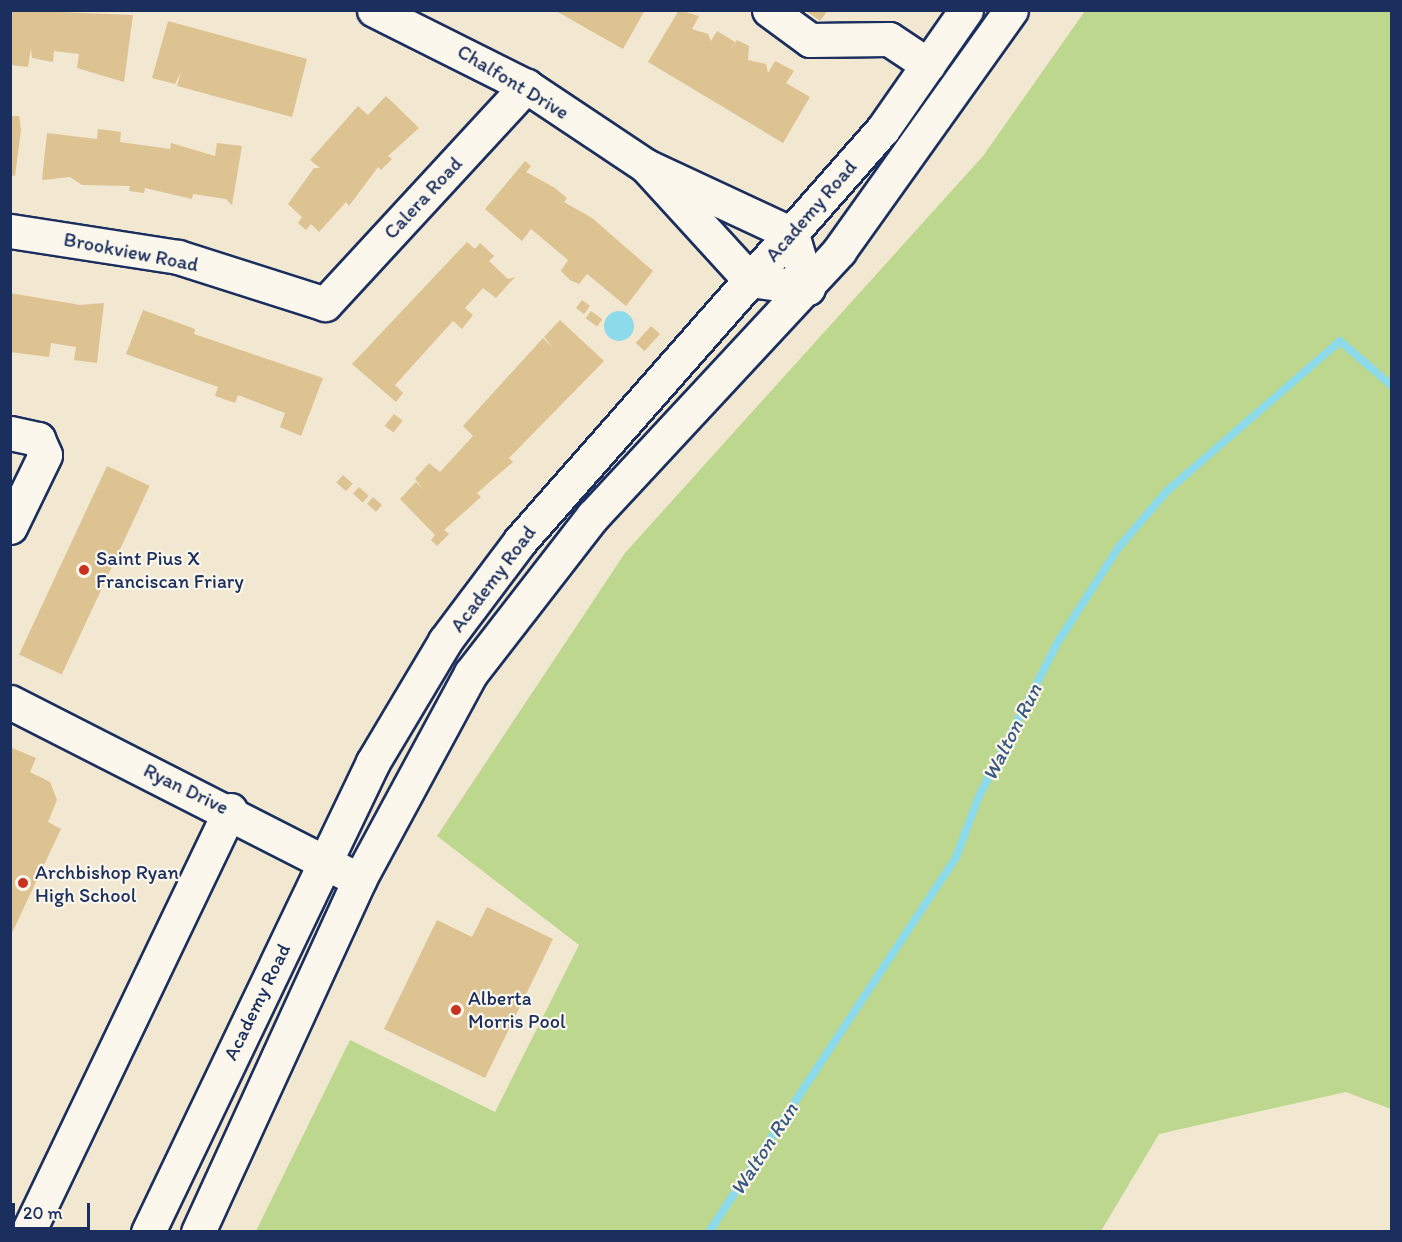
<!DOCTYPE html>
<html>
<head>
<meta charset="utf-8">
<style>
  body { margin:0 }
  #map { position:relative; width:1402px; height:1242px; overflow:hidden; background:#f2e7d1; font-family:Itim,sans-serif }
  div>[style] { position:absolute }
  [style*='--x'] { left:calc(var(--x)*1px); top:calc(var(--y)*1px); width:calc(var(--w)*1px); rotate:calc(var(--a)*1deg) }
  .green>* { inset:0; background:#bdd78f }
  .water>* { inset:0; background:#8ddaeb }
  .round { border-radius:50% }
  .stream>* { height:8px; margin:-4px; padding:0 4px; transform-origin:4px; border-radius:4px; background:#8ddaeb }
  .building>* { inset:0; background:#ddc292; transform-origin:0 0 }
  .roads { filter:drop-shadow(2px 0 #1b2f5e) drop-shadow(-2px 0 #1b2f5e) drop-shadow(0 2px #1b2f5e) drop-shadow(0 -2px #1b2f5e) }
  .minor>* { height:33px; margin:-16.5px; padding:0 16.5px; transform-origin:16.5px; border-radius:16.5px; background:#fbf7ec }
  .major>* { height:33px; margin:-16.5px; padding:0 16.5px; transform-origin:16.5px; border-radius:16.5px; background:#fbf7ec }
  .dots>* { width:16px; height:16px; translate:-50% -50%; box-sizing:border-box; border:3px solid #fbf7ec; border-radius:50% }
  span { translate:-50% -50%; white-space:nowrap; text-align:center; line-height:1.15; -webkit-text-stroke:4.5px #fbf7ec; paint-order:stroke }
  .street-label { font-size:20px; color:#1b2f5e }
  .poi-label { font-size:20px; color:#1b2f5e }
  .left { translate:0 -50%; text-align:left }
  .water-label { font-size:21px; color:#385a81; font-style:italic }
  .frame { position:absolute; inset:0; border:12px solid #1b2f5e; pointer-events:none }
  .scale { position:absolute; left:12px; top:1203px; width:78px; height:27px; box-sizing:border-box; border:3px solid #1b2f5e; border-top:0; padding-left:8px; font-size:18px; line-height:21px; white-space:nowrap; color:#1b2f5e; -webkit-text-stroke:4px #fbf7ec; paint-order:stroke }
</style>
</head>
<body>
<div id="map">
  <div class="green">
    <i style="clip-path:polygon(1085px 11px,1391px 11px,1391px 1109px,1346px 1092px,1159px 1134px,1101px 1231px,256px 1231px,350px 1040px,495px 1112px,579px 945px,437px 836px,625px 553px,983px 156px)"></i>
  </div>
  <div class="water">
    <i class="round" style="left:604px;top:311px;width:30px;height:30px"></i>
  </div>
  <div class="stream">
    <i style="--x:709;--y:1232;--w:449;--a:-56.6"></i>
    <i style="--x:956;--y:857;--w:65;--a:-69.3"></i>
    <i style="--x:979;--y:796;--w:175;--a:-62.9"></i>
    <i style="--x:1059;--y:640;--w:111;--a:-57.2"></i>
    <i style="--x:1119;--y:547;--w:74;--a:-49.4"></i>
    <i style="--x:1167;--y:491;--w:229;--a:-40.9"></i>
    <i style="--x:1340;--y:341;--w:69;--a:40.9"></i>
  </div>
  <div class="building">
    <i style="clip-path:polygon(10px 10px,133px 15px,124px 82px,77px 68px,79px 54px,54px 51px,53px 62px,32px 58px,31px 48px,28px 67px,10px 65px)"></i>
    <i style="clip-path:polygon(554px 10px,645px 10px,623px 49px)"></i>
    <i style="clip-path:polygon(679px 10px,699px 16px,692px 29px,708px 34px,711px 41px,717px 31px,735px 42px,729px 51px,737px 40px,749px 46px,748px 60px,766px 64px,768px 73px,775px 61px,794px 71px,786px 83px,810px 97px,783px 143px,648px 62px)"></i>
    <i style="clip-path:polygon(805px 10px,828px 10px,820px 21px)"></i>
    <i style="clip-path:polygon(168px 21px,307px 59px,292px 117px,177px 86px,181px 72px,175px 84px,152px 78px)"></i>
    <i style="clip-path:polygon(386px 96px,419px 128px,388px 156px,392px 159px,381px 170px,378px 167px,349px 206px,346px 202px,319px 232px,311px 224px,306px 230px,298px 223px,302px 217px,288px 204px,314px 168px,320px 168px,310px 160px,358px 106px,368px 115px)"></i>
    <i style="clip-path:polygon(10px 116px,19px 116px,21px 130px,15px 176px,10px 175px)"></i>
    <i style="clip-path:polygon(98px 129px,121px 132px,120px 142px,170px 149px,171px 143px,215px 156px,217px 143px,242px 146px,232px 205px,226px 199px,193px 194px,192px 199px,145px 188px,144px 193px,129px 191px,130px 186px,82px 185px,70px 177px,42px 180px,47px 133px,97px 139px)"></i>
    <i style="clip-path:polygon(525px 161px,531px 166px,526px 172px,555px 188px,567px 198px,564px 202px,592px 218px,653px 271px,626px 306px,587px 274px,579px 284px,570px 280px,561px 271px,568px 260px,531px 229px,522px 241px,485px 209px)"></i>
    <i style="clip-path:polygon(467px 242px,475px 249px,480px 243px,494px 256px,489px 261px,508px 279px,515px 277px,496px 298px,483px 288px,465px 308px,473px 315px,462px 329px,453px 321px,395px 385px,403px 393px,396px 402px,352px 364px)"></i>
    <i style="clip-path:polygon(10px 293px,80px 305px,104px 303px,97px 363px,74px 360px,76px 347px,51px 343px,49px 357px,10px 352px)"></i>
    <i style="left:582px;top:300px;width:10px;height:10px;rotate:37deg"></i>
    <i style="clip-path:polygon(143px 310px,195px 329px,194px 334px,323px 378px,301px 436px,280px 427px,285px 413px,238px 395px,235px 403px,215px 396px,218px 387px,126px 354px)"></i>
    <i style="left:591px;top:311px;width:14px;height:9px;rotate:36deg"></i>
    <i style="clip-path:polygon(560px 320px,604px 361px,509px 458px,513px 462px,477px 493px,481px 497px,444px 530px,449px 534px,437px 546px,431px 540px,435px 535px,400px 499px,416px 482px,424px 490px,415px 479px,429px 463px,440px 472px,473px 436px,463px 426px,543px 338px,553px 348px,544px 337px)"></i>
    <i style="left:651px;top:326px;width:12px;height:23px;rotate:42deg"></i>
    <i style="left:394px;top:414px;width:11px;height:15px;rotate:38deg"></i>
    <i style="left:107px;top:466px;width:47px;height:208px;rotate:25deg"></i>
    <i style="left:343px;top:475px;width:13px;height:10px;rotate:42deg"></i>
    <i style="left:359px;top:487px;width:13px;height:9px;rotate:42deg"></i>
    <i style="left:373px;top:497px;width:12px;height:9px;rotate:42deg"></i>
    <i style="clip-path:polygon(10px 747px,36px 758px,30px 772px,50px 782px,57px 800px,48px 822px,61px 829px,10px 937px)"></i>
    <i style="clip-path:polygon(487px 907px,553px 939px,485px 1078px,384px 1029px,437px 920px,472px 937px)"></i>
  </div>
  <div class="roads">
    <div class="minor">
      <i style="--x:374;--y:10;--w:170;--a:26.6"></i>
      <i style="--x:526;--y:86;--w:144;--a:33.7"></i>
      <i style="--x:646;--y:166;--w:161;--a:25"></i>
      <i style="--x:792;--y:234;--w:56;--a:73.5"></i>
      <i style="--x:808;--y:288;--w:59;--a:-172.1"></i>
      <i style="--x:750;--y:280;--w:154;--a:-132.4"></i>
      <i style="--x:769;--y:10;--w:51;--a:36.2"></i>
      <i style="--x:810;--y:40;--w:79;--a:-0.7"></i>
      <i style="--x:889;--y:39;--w:47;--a:33.7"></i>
      <i style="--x:10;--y:231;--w:170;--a:8.8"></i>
      <i style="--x:178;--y:257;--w:154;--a:17.7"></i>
      <i style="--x:325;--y:304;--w:297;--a:-47.3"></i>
      <i style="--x:10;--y:433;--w:29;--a:12"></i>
      <i style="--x:38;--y:439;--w:17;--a:66"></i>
      <i style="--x:45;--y:455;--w:80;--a:115.9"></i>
      <i style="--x:10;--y:702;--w:392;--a:27"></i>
      <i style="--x:28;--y:1232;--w:468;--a:-64.4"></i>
    </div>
    <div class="major">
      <i style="--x:148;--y:1232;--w:521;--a:-64.42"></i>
      <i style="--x:373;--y:762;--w:141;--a:-59.2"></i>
      <i style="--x:445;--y:641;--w:125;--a:-53.1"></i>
      <i style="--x:520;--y:541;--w:549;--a:-48.62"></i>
      <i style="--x:883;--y:129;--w:145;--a:-55.1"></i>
      <i style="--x:198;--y:1232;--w:387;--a:-65.4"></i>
      <i style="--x:359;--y:880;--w:235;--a:-61.6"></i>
      <i style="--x:471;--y:673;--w:199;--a:-52.2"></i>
      <i style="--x:593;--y:516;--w:362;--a:-47.1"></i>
      <i style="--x:839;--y:251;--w:296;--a:-54.5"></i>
    </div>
  </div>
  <div class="dots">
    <i style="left:84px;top:570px;background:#c8321e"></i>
    <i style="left:23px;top:883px;background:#c8321e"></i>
    <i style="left:456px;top:1010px;background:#c8321e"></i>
  </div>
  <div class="street-label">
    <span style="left:513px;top:82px;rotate:31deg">Chalfont Drive</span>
    <span style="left:423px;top:198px;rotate:-47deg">Calera Road</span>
    <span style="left:811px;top:211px;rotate:-49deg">Academy Road</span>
    <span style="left:131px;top:252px;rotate:11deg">Brookview Road</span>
    <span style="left:493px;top:579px;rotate:-53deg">Academy Road</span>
    <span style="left:186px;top:789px;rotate:26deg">Ryan Drive</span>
    <span style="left:257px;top:1002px;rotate:-64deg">Academy Road</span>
  </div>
  <div class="poi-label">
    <span class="left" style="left:96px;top:570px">Saint Pius X<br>Franciscan Friary</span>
    <span class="left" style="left:35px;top:884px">Archbishop Ryan<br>High School</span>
    <span class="left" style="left:468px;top:1010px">Alberta<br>Morris Pool</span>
  </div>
  <div class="water-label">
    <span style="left:1012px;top:732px;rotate:-63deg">Walton Run</span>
    <span style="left:764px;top:1149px;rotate:-57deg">Walton Run</span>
  </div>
  <div class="frame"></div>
  <div class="scale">20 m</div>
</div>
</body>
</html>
